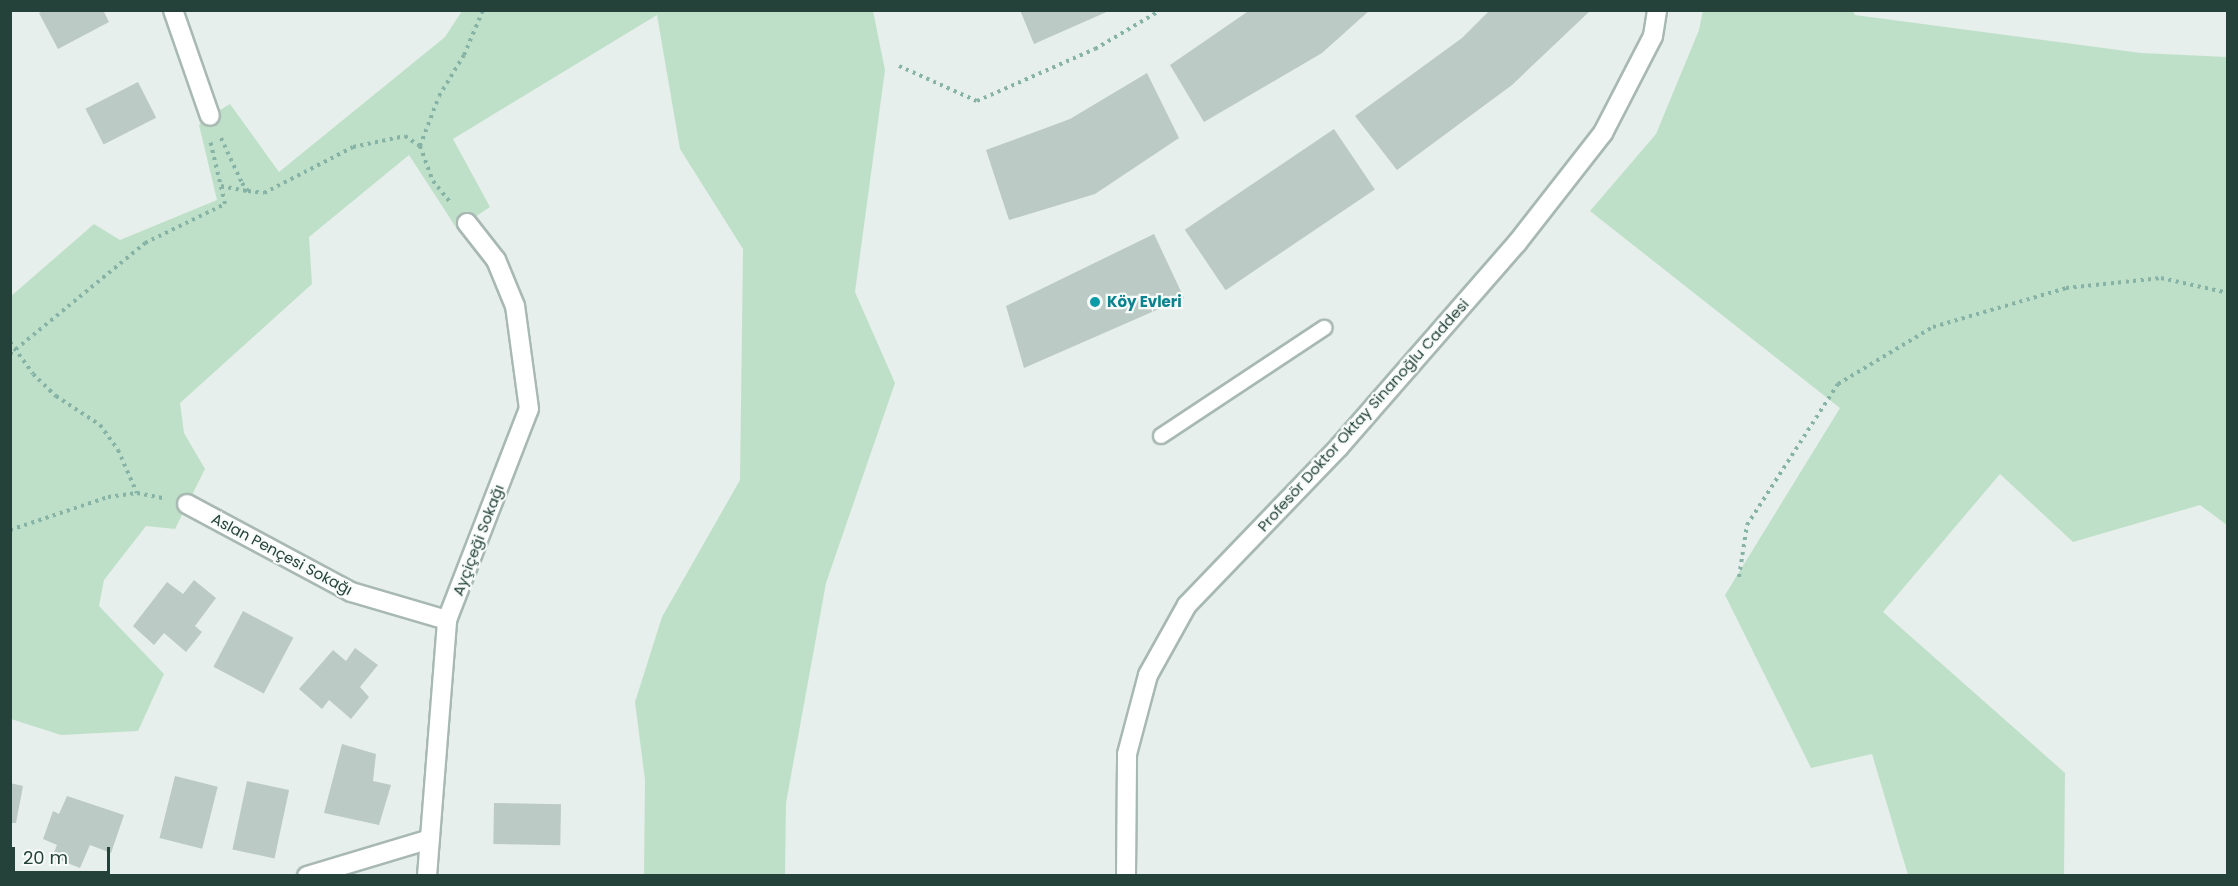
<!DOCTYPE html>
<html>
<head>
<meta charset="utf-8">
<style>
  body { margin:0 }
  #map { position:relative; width:2238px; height:886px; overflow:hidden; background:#e6efeb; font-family:Poppins,sans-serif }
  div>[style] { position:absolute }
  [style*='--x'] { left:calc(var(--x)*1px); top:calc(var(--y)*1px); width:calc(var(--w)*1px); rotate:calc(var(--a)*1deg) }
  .green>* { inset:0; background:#bfe0c8 }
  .building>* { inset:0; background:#bbcac4; transform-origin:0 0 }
  .path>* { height:4px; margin-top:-2px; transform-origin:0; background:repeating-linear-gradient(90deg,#86b3a5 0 3px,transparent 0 7.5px) }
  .roads { filter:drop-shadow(2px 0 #a8b8b2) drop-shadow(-2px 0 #a8b8b2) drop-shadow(0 2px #a8b8b2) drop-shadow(0 -2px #a8b8b2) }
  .service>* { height:14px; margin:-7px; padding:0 7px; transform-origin:7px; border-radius:7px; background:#fff }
  .minor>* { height:18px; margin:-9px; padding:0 9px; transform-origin:9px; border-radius:9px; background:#fff }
  .dots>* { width:16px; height:16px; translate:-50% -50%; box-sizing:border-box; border:3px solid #f7fbf9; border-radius:50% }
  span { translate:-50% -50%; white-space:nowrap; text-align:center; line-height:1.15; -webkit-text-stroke:4.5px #f7fbf9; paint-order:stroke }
  .culture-label { font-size:15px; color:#0d838f; font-weight:700 }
  .left { translate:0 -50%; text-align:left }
  .street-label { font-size:15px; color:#24423a }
  .frame { position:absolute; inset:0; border:12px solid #24423a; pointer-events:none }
  .scale { position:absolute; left:12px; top:847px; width:98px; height:27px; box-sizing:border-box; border:3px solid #24423a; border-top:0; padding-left:8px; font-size:18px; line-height:21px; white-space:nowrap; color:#24423a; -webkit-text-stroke:4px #f7fbf9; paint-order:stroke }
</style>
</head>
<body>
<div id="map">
  <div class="green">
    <i style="clip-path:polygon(1703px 10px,1853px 11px,1855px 15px,2141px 53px,2227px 57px,2227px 525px,2200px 505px,2073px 542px,2000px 474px,1883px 612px,2065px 773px,2064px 875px,1908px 875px,1872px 754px,1811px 768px,1725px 595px,1840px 408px,1590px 211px,1656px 134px,1699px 30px)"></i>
    <i style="clip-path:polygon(462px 11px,873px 11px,885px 70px,855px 292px,895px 383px,826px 583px,786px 803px,785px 875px,644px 875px,645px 780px,635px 702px,662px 617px,740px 480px,743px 249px,680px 149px,657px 15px,453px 139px,490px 207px,457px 229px,409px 155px,309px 237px,312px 284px,180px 403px,184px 433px,205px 469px,175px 529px,146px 526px,104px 580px,99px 606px,164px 674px,138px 731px,61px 735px,11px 719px,10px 297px,94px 224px,120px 240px,217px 200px,199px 125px,210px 116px,230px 104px,279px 172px,445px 37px)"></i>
  </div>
  <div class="building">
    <i style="clip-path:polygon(45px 10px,103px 10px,109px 22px,58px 49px,39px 13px)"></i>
    <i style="clip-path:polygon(1020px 10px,1111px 10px,1034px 44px)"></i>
    <i style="clip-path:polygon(1250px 10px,1370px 10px,1322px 53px,1204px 122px,1170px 65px)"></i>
    <i style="clip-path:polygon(1490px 10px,1591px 10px,1512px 85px,1397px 170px,1355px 116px,1462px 38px)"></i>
    <i style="clip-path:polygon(1147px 73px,1179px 138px,1095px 194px,1009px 220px,986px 150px,1070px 119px)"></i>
    <i style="left:138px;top:82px;width:40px;height:59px;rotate:63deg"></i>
    <i style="left:1334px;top:129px;width:73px;height:180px;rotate:56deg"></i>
    <i style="clip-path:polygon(1154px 234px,1184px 298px,1024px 368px,1006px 306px)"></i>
    <i style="clip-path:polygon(194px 580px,216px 598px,195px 626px,202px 632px,186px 652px,164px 633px,154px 645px,133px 626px,167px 582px,183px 594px)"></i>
    <i style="left:243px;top:611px;width:57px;height:63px;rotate:28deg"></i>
    <i style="clip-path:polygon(355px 648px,378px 665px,360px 687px,369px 697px,351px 719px,329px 700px,322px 709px,299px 689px,333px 650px,346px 661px)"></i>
    <i style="clip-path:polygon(342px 744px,376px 754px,373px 781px,391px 785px,379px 825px,324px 813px)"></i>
    <i style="left:175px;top:776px;width:44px;height:64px;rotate:14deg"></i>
    <i style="left:247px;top:781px;width:43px;height:70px;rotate:12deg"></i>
    <i style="clip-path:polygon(10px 783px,23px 786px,16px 823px,10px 823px)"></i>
    <i style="clip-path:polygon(67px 796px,124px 815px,111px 853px,90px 845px,80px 868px,52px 857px,57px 845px,43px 839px,53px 811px,59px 814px)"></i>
    <i style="left:494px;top:803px;width:67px;height:41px;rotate:1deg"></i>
  </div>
  <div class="path">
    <i style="--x:899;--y:66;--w:85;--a:24.2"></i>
    <i style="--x:977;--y:101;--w:129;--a:-23.8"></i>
    <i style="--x:1095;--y:49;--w:77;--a:-30.6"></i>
    <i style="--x:221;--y:138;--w:50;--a:65"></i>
    <i style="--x:242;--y:183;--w:10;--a:53"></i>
    <i style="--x:248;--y:191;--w:16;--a:7"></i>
    <i style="--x:264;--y:193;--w:100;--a:-27.3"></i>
    <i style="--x:353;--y:147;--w:53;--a:-11.9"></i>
    <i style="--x:405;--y:136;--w:18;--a:34"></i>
    <i style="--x:420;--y:146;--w:37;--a:70"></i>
    <i style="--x:433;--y:181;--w:28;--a:51"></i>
    <i style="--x:420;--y:146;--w:53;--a:-69.2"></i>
    <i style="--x:439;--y:96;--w:48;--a:-58.6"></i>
    <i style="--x:464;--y:55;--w:49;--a:-67.1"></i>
    <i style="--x:221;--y:186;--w:26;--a:11"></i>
    <i style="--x:10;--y:342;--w:39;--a:54"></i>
    <i style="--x:33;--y:374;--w:32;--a:44"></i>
    <i style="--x:56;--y:396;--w:53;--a:33.4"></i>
    <i style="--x:100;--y:425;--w:31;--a:54"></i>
    <i style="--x:118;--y:450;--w:47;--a:66.2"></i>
    <i style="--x:10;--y:354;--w:175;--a:-39.4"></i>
    <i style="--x:145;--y:243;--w:89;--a:-26"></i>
    <i style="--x:225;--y:204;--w:66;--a:-103.2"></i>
    <i style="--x:10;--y:530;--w:103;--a:-18.6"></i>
    <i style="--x:108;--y:497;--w:29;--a:-8"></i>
    <i style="--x:137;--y:493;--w:26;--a:11"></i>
    <i style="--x:1739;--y:577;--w:53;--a:-81.3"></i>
    <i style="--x:1747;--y:525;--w:168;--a:-57.2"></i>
    <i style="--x:1838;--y:384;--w:111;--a:-31"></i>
    <i style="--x:1933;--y:327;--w:139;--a:-16.3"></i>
    <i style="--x:2066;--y:288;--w:96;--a:-6"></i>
    <i style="--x:2161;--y:278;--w:69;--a:12.6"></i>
  </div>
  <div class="roads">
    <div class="service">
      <i style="--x:1161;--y:436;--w:196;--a:-33.5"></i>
    </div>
    <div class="minor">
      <i style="--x:173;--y:10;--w:112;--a:70.8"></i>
      <i style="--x:187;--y:504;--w:186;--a:28.2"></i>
      <i style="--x:351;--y:592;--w:100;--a:16.3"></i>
      <i style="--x:307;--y:876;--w:128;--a:-16.7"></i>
      <i style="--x:427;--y:876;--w:257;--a:-85.5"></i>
      <i style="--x:447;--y:620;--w:226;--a:-68.8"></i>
      <i style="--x:529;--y:409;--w:104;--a:-97.7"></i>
      <i style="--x:515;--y:306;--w:50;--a:-112.4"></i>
      <i style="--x:496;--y:260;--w:47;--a:-128.1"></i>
      <i style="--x:1126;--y:876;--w:122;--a:-89.5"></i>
      <i style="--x:1127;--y:754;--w:82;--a:-75.1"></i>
      <i style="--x:1148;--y:675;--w:80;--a:-60.9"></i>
      <i style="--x:1187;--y:605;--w:219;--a:-46.1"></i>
      <i style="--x:1339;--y:447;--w:271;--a:-48.9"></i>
      <i style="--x:1517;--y:243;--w:140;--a:-52"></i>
      <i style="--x:1603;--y:133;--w:109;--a:-62.7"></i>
      <i style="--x:1653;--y:36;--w:26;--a:-81"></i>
    </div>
  </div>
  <div class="dots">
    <i style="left:1095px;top:302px;background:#0f9aa8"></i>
  </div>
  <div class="culture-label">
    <span class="left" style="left:1107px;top:302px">Köy Evleri</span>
  </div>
  <div class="street-label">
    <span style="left:1363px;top:415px;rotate:-48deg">Profesör Doktor Oktay Sinanoğlu Caddesi</span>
    <span style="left:478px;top:540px;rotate:-69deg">Ayçiçeği Sokağı</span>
    <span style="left:282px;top:554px;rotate:28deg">Aslan Pençesi Sokağı</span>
  </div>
  <div class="frame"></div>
  <div class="scale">20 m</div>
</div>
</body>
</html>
